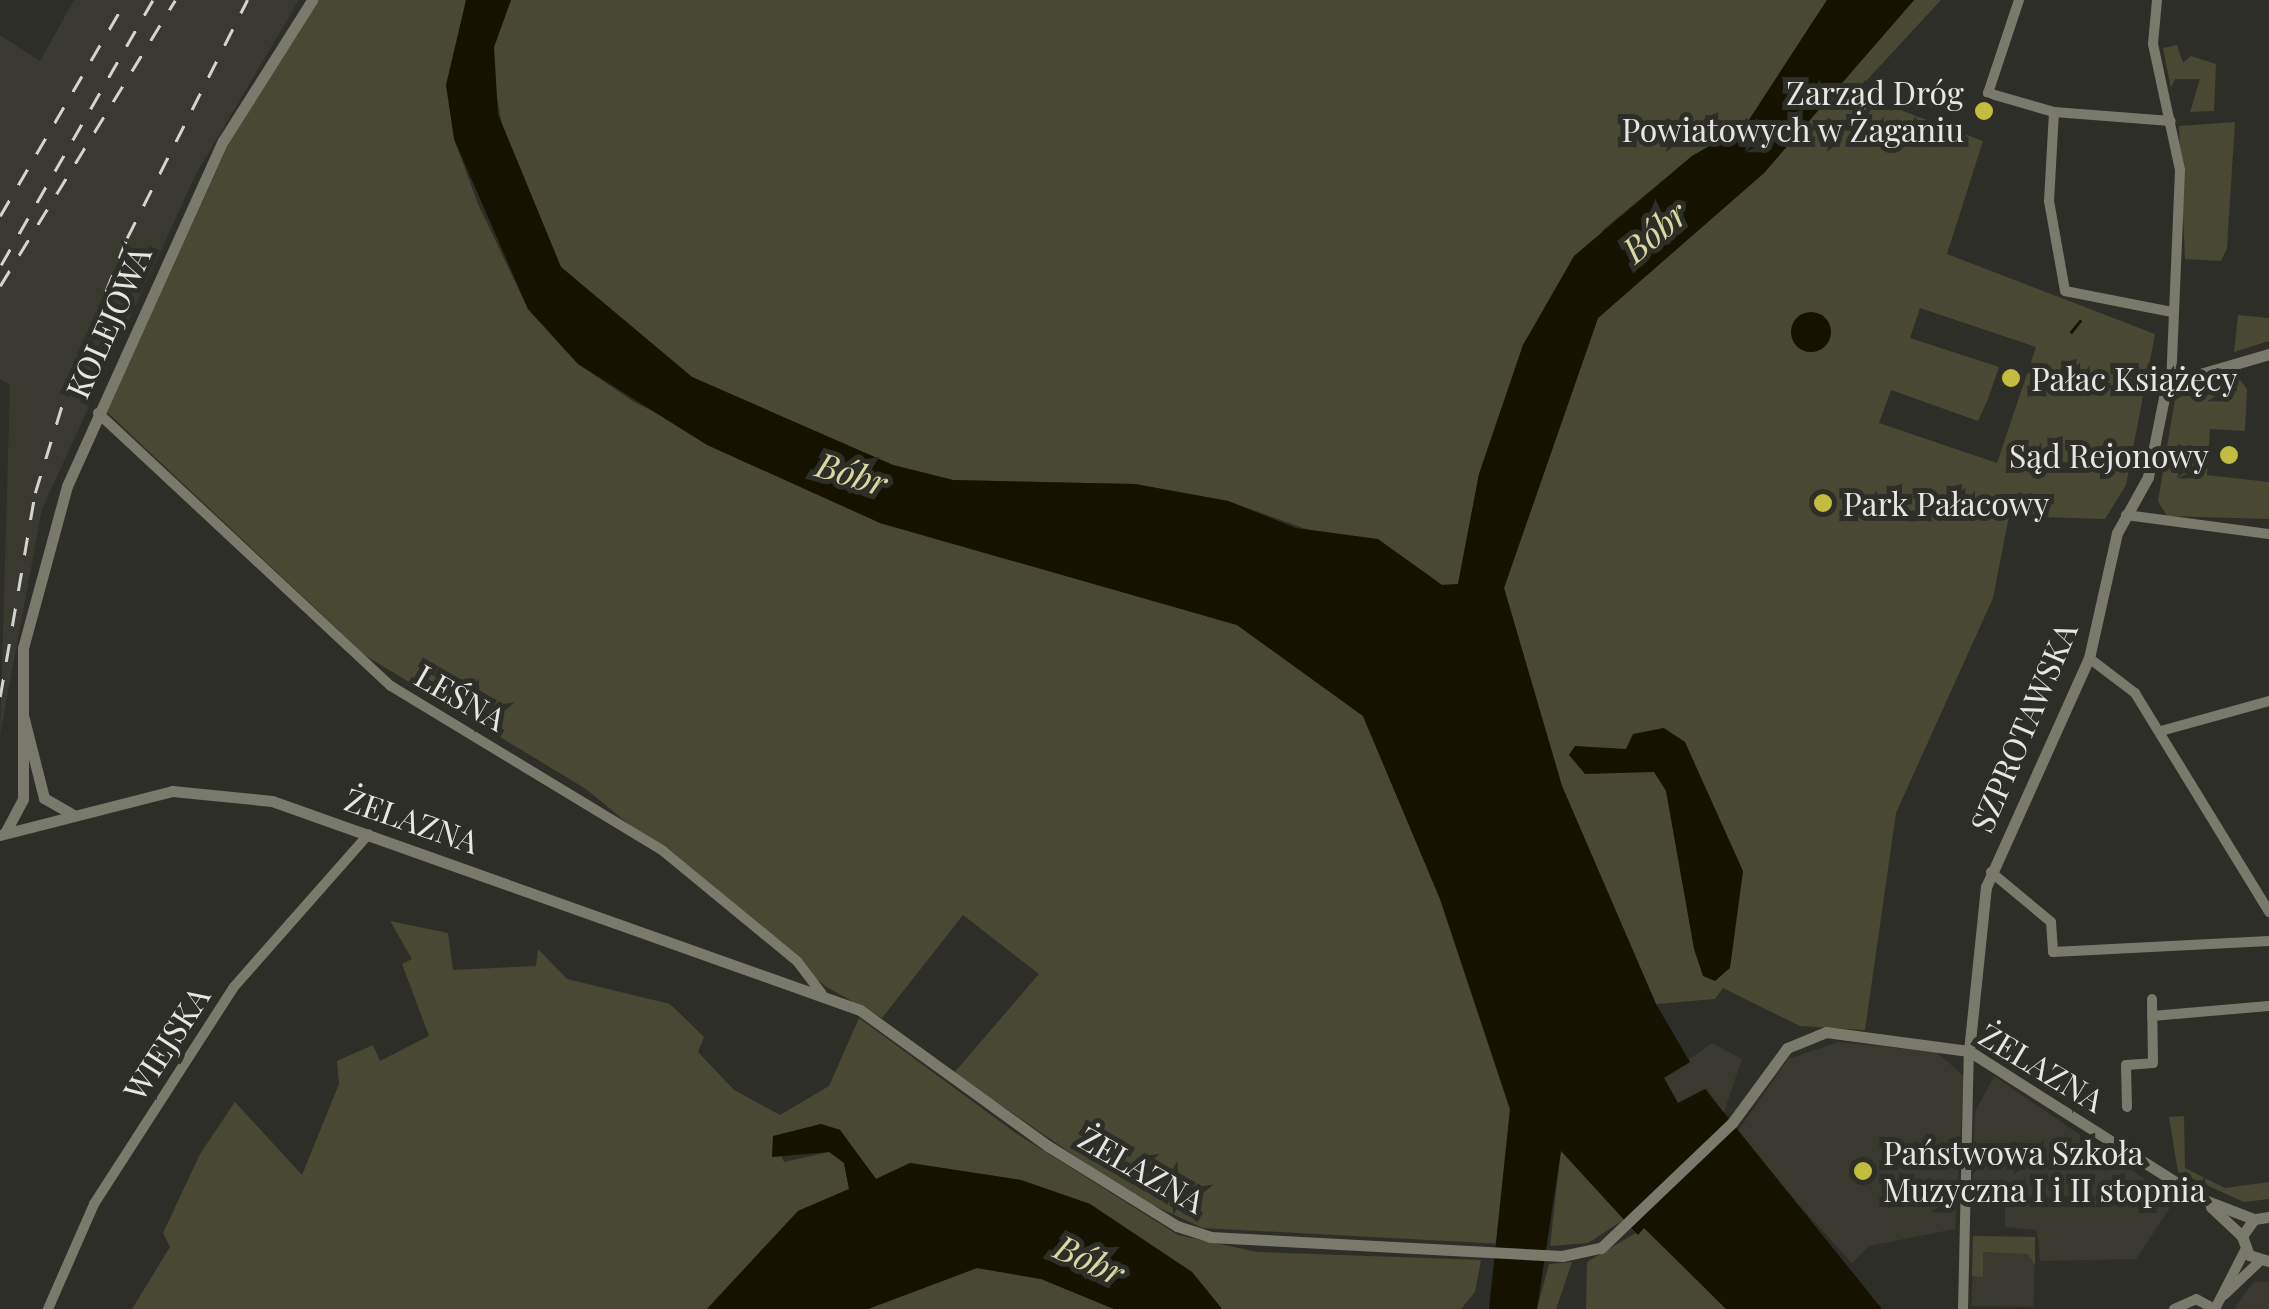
<!DOCTYPE html>
<html>
<head>
<meta charset="utf-8">
<style>
  body { margin:0 }
  #map { position:relative; width:2269px; height:1309px; overflow:hidden; background:#2e2e29; font-family:"Playfair Display",serif }
  div>[style] { position:absolute }
  [style*='--x'] { left:calc(var(--x)*1px); top:calc(var(--y)*1px); width:calc(var(--w)*1px); rotate:calc(var(--a)*1deg) }
  .built>* { inset:0; background:#39392f; transform-origin:0 0 }
  .green>* { inset:0; background:#484833 }
  .water>* { inset:0; background:#151300 }
  .round { border-radius:50% }
  .stream>* { height:2.5px; margin:-1.25px; padding:0 1.25px; transform-origin:1.25px; border-radius:1.25px; background:#151300 }
  .minor>* { height:10px; margin:-5px; padding:0 5px; transform-origin:5px; border-radius:5px; background:#79796c }
  .tertiary>* { height:11px; margin:-5.5px; padding:0 5.5px; transform-origin:5.5px; border-radius:5.5px; background:#79796c }
  .rail>* { height:2.5px; margin-top:-1.25px; transform-origin:0; background:repeating-linear-gradient(90deg,#d3d4d1 0 18px,transparent 0 36px) }
  .dots>* { width:28px; height:28px; translate:-50% -50%; box-sizing:border-box; border:5px solid #2e2e29; border-radius:50% }
  span { translate:-50% -50%; white-space:nowrap; text-align:center; line-height:1.15; -webkit-text-stroke:10px #2e2e29; paint-order:stroke }
  .poi-label { font-size:32px; color:#e6e7e4 }
  .right { translate:-100% -50%; text-align:right }
  .left { translate:0 -50%; text-align:left }
  .street-label { font-size:32px; color:#e6e7e4 }
  .water-label { font-size:35px; color:#d9d8a0; font-style:italic }
</style>
</head>
<body>
<div id="map">
  <div class="built">
    <i style="clip-path:polygon(74px 0,299px 0,196px 174px,42px 509px,0 736px,10px 385px,0 379px,0 35px,40px 61px)"></i>
    <i style="clip-path:polygon(1839px 1042px,1936px 1052px,1964px 1076px,1955px 1229px,1869px 1246px,1852px 1263px,1735px 1135px,1788px 1059px)"></i>
    <i style="clip-path:polygon(1712px 1043px,1742px 1059px,1723px 1115px,1707px 1088px,1678px 1103px,1664px 1077px)"></i>
    <i style="clip-path:polygon(1994px 1076px,2175px 1200px,2136px 1259px,2040px 1261px,2037px 1230px,2005px 1227px,2005px 1207px,1972px 1187px,1975px 1112px)"></i>
    <i style="left:1973px;top:1236px;width:62px;height:70px;rotate:1deg"></i>
    <i style="clip-path:polygon(2254px 1281px,2269px 1282px,2269px 1309px,2234px 1309px)"></i>
  </div>
  <div class="green">
    <i style="clip-path:polygon(315px 0,466px 0,454px 139px,478px 204px,528px 309px,578px 364px,634px 402px,880px 523px,1237px 625px,1363px 716px,1440px 899px,1510px 1110px,1503px 1244px,1203px 1228px,1135px 1197px,954px 1073px,1039px 974px,963px 915px,882px 1018px,825px 986px,586px 789px,366px 656px,107px 412px,229px 143px)"></i>
    <i style="clip-path:polygon(511px 0,1827px 0,1745px 126px,1692px 156px,1604px 229px,1523px 345px,1479px 474px,1458px 584px,1442px 585px,1423px 571px,1228px 501px,1135px 484px,953px 480px,893px 465px,692px 377px,561px 267px,533px 215px,507px 153px,494px 81px,494px 47px)"></i>
    <i style="clip-path:polygon(evenodd,1914px 0,1941px 0,1855px 93px,1983px 141px,1947px 254px,2155px 334px,2126px 485px,2105px 519px,2009px 516px,1993px 598px,1896px 813px,1865px 1030px,1800px 1026px,1723px 988px,1715px 999px,1656px 1004px,1562px 786px,1504px 588px,1598px 318px,1764px 173px,1914px 0,1920px 308px,2036px 347px,1997px 463px,1879px 423px,1891px 390px,1978px 421px,1988px 399px,1999px 367px,1910px 338px,1920px 308px)"></i>
    <i style="clip-path:polygon(2177px 45px,2183px 63px,2191px 56px,2216px 64px,2214px 111px,2190px 112px,2200px 79px,2175px 79px,2171px 88px,2163px 48px)"></i>
    <i style="clip-path:polygon(2235px 122px,2227px 248px,2221px 261px,2185px 259px,2179px 126px)"></i>
    <i style="clip-path:polygon(2238px 315px,2269px 318px,2269px 341px,2234px 352px)"></i>
    <i style="clip-path:polygon(2237px 376px,2247px 389px,2245px 431px,2210px 429px,2207px 475px,2269px 482px,2269px 519px,2167px 516px,2158px 501px,2175px 399px)"></i>
    <i style="clip-path:polygon(390px 921px,448px 933px,453px 970px,536px 966px,538px 949px,567px 979px,670px 1004px,704px 1037px,698px 1052px,734px 1090px,780px 1115px,829px 1086px,859px 1018px,1017px 1134px,1178px 1235px,1257px 1252px,1481px 1260px,1475px 1292px,1461px 1309px,1222px 1309px,1192px 1272px,1090px 1204px,1021px 1180px,910px 1163px,876px 1179px,840px 1130px,821px 1124px,774px 1136px,784px 1162px,829px 1152px,844px 1162px,849px 1189px,798px 1211px,707px 1309px,132px 1309px,170px 1247px,163px 1233px,200px 1154px,235px 1102px,302px 1175px,339px 1084px,337px 1061px,373px 1045px,380px 1061px,429px 1036px,402px 964px,412px 959px)"></i>
    <i style="clip-path:polygon(2184px 1116px,2185px 1168px,2225px 1188px,2269px 1182px,2269px 1199px,2244px 1202px,2178px 1172px,2169px 1117px)"></i>
    <i style="clip-path:polygon(1561px 1150px,1625px 1219px,1588px 1243px,1550px 1246px)"></i>
    <i style="clip-path:polygon(1644px 1228px,1676px 1258px,1726px 1309px,1586px 1309px,1587px 1262px)"></i>
    <i style="clip-path:polygon(1973px 1236px,2035px 1237px,2035px 1265px,2028px 1254px,1983px 1252px,1983px 1277px,1972px 1276px)"></i>
    <i style="clip-path:polygon(1572px 1262px,1556px 1309px,1537px 1309px,1549px 1264px)"></i>
    <i style="clip-path:polygon(977px 1268px,1041px 1279px,1114px 1309px,868px 1309px)"></i>
  </div>
  <div class="water">
    <i style="clip-path:polygon(466px 0,511px 0,494px 47px,498px 114px,561px 267px,692px 377px,893px 465px,953px 480px,1135px 484px,1228px 501px,1296px 528px,1378px 539px,1442px 585px,1458px 584px,1479px 474px,1523px 345px,1574px 256px,1692px 156px,1745px 126px,1827px 0,1914px 0,1764px 173px,1598px 318px,1504px 588px,1562px 786px,1656px 1004px,1690px 1062px,1664px 1078px,1678px 1103px,1705px 1089px,1882px 1309px,1726px 1309px,1644px 1228px,1638px 1235px,1561px 1151px,1537px 1309px,1489px 1309px,1510px 1109px,1440px 899px,1363px 716px,1237px 625px,880px 523px,707px 445px,578px 364px,528px 309px,454px 139px,446px 85px)"></i>
    <i class="round" style="left:1791px;top:312px;width:40px;height:40px"></i>
    <i style="clip-path:polygon(1664px 728px,1685px 742px,1743px 871px,1730px 968px,1715px 981px,1703px 976px,1694px 949px,1666px 791px,1654px 772px,1585px 774px,1569px 755px,1575px 746px,1626px 749px,1633px 734px)"></i>
    <i style="clip-path:polygon(821px 1124px,840px 1130px,876px 1179px,910px 1163px,1021px 1180px,1090px 1204px,1192px 1272px,1222px 1309px,1114px 1309px,1041px 1279px,977px 1268px,868px 1309px,707px 1309px,798px 1211px,849px 1189px,844px 1163px,829px 1152px,772px 1157px,773px 1136px)"></i>
  </div>
  <div class="stream">
    <i style="--x:2071;--y:332;--w:14;--a:-51"></i>
  </div>
  <div class="minor">
    <i style="--x:2019;--y:0;--w:98;--a:108.4"></i>
    <i style="--x:1988;--y:93;--w:69;--a:16.1"></i>
    <i style="--x:2054;--y:112;--w:117;--a:4.4"></i>
    <i style="--x:2157;--y:0;--w:44;--a:95.2"></i>
    <i style="--x:2153;--y:44;--w:129;--a:77.9"></i>
    <i style="--x:2180;--y:170;--w:218;--a:92.4"></i>
    <i style="--x:2054;--y:112;--w:89;--a:93.2"></i>
    <i style="--x:2049;--y:201;--w:91;--a:79.9"></i>
    <i style="--x:2065;--y:291;--w:109;--a:11.1"></i>
    <i style="--x:98;--y:413;--w:400;--a:43"></i>
    <i style="--x:391;--y:686;--w:318;--a:31.2"></i>
    <i style="--x:663;--y:851;--w:173;--a:39.4"></i>
    <i style="--x:797;--y:961;--w:41;--a:52.9"></i>
    <i style="--x:2126;--y:515;--w:144;--a:7.6"></i>
    <i style="--x:2089;--y:658;--w:58;--a:37.3"></i>
    <i style="--x:2135;--y:693;--w:257;--a:58.5"></i>
    <i style="--x:2161;--y:731;--w:112;--a:-15.5"></i>
    <i style="--x:1991;--y:872;--w:78;--a:39.8"></i>
    <i style="--x:2051;--y:922;--w:30;--a:86"></i>
    <i style="--x:2053;--y:952;--w:216;--a:-2.9"></i>
    <i style="--x:2152;--y:1016;--w:117;--a:-4.9"></i>
    <i style="--x:2127;--y:1107;--w:42;--a:-91.4"></i>
    <i style="--x:2126;--y:1065;--w:27;--a:-4"></i>
    <i style="--x:2153;--y:1063;--w:64;--a:-90.9"></i>
    <i style="--x:2224;--y:1295;--w:50;--a:-43.4"></i>
    <i style="--x:48;--y:1309;--w:115;--a:-66.3"></i>
    <i style="--x:94;--y:1204;--w:257;--a:-57.2"></i>
    <i style="--x:233;--y:988;--w:205;--a:-48.6"></i>
    <i style="--x:1963;--y:1309;--w:258;--a:-88.7"></i>
    <i style="--x:2174;--y:1309;--w:24;--a:-24"></i>
    <i style="--x:2196;--y:1299;--w:21;--a:28"></i>
    <i style="--x:2215;--y:1309;--w:66;--a:-63"></i>
  </div>
  <div class="tertiary">
    <i style="--x:23;--y:715;--w:86;--a:75.8"></i>
    <i style="--x:44;--y:798;--w:34;--a:30"></i>
    <i style="--x:5;--y:833;--w:38;--a:-62"></i>
    <i style="--x:23;--y:799;--w:151;--a:-90"></i>
    <i style="--x:23;--y:648;--w:168;--a:-74.8"></i>
    <i style="--x:67;--y:486;--w:379;--a:-65.7"></i>
    <i style="--x:223;--y:141;--w:167;--a:-57.7"></i>
    <i style="--x:0;--y:835;--w:178;--a:-14.3"></i>
    <i style="--x:172;--y:791;--w:100;--a:5.7"></i>
    <i style="--x:272;--y:801;--w:624;--a:19.57"></i>
    <i style="--x:860;--y:1010;--w:232;--a:35.9"></i>
    <i style="--x:1048;--y:1146;--w:152;--a:31.8"></i>
    <i style="--x:1177;--y:1226;--w:35;--a:18"></i>
    <i style="--x:1210;--y:1237;--w:353;--a:3.1"></i>
    <i style="--x:1562;--y:1256;--w:40;--a:-12"></i>
    <i style="--x:1601;--y:1248;--w:181;--a:-43.7"></i>
    <i style="--x:1732;--y:1123;--w:93;--a:-53.7"></i>
    <i style="--x:1787;--y:1048;--w:42;--a:-22.3"></i>
    <i style="--x:1826;--y:1032;--w:144;--a:7.6"></i>
    <i style="--x:1969;--y:1051;--w:278;--a:32.4"></i>
    <i style="--x:2204;--y:1200;--w:53;--a:20.8"></i>
    <i style="--x:1969;--y:1051;--w:165;--a:-84.1"></i>
    <i style="--x:1986;--y:887;--w:251;--a:-65.8"></i>
    <i style="--x:2089;--y:658;--w:128;--a:-77.4"></i>
    <i style="--x:2117;--y:533;--w:64;--a:-61"></i>
    <i style="--x:2148;--y:477;--w:81;--a:-78.6"></i>
    <i style="--x:2164;--y:398;--w:27;--a:-45"></i>
    <i style="--x:2183;--y:379;--w:90;--a:-16.2"></i>
    <i style="--x:2211;--y:1207;--w:42;--a:43.1"></i>
    <i style="--x:2269;--y:1217;--w:15;--a:172"></i>
    <i style="--x:2254;--y:1219;--w:21;--a:125"></i>
    <i style="--x:2242;--y:1236;--w:20;--a:70"></i>
    <i style="--x:2249;--y:1255;--w:21;--a:17"></i>
  </div>
  <div class="rail">
    <i style="--x:0;--y:216;--w:250;--a:-59.7"></i>
    <i style="--x:1;--y:265;--w:305;--a:-60.2"></i>
    <i style="--x:0;--y:286;--w:335;--a:-58.5"></i>
    <i style="--x:0;--y:697;--w:207;--a:-80.3"></i>
    <i style="--x:35;--y:493;--w:106;--a:-72.9"></i>
    <i style="--x:66;--y:392;--w:166;--a:-68.4"></i>
    <i style="--x:127;--y:238;--w:267;--a:-63.2"></i>
  </div>
  <div class="dots">
    <i style="left:1984px;top:111px;background:#c2bd3f"></i>
    <i style="left:2011px;top:378px;background:#c2bd3f"></i>
    <i style="left:2229px;top:455px;background:#c2bd3f"></i>
    <i style="left:1823px;top:503px;background:#c2bd3f"></i>
    <i style="left:1863px;top:1171px;background:#c2bd3f"></i>
  </div>
  <div class="poi-label">
    <span class="right" style="left:1964px;top:111px">Zarząd Dróg<br>Powiatowych w Żaganiu</span>
    <span class="left" style="left:2031px;top:378px">Pałac Książęcy</span>
    <span class="right" style="left:2209px;top:455px">Sąd Rejonowy</span>
    <span class="left" style="left:1843px;top:503px">Park Pałacowy</span>
    <span class="left" style="left:1883px;top:1171px">Państwowa Szkoła<br>Muzyczna I i II stopnia</span>
  </div>
  <div class="street-label">
    <span style="left:108px;top:322px;rotate:-66deg">KOLEJOWA</span>
    <span style="left:461px;top:697px;rotate:30deg">LEŚNA</span>
    <span style="left:2023px;top:727px;rotate:-67deg">SZPROTAWSKA</span>
    <span style="left:412px;top:820px;rotate:19deg">ŻELAZNA</span>
    <span style="left:166px;top:1043px;rotate:-57deg">WIEJSKA</span>
    <span style="left:2042px;top:1067px;rotate:31deg">ŻELAZNA</span>
    <span style="left:1142px;top:1169px;rotate:30deg">ŻELAZNA</span>
  </div>
  <div class="water-label">
    <span style="left:1654px;top:231px;rotate:-40deg">Bóbr</span>
    <span style="left:852px;top:473px;rotate:17deg">Bóbr</span>
    <span style="left:1090px;top:1259px;rotate:25deg">Bóbr</span>
  </div>
</div>
</body>
</html>
